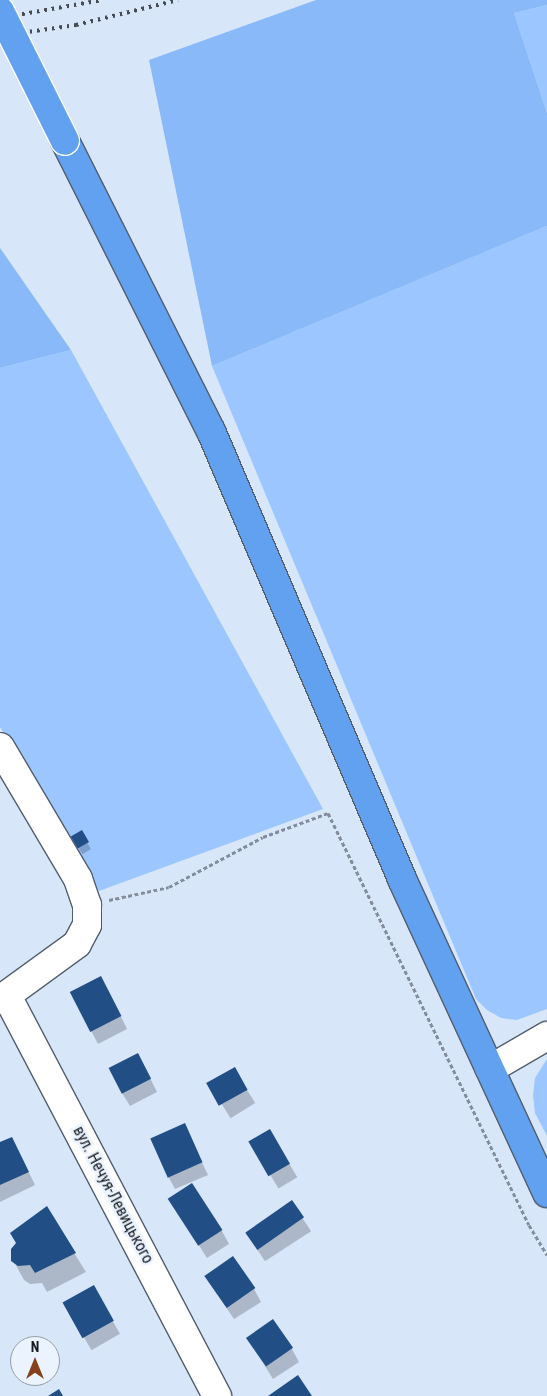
<!DOCTYPE html>
<html>
<head>
<meta charset="utf-8">
<style>
  body { margin:0 }
  #map { position:relative; width:547px; height:1396px; overflow:hidden; background:#d8e6f9; font-family:"Roboto Condensed",sans-serif }
  div>[style] { position:absolute }
  [style*='--x'] { left:calc(var(--x)*1px); top:calc(var(--y)*1px); width:calc(var(--w)*1px); rotate:calc(var(--a)*1deg) }
  .green>* { inset:0; background:#9bc6ff }
  .forest>* { inset:0; background:#89b9f9 }
  .shadow>* { inset:0; background:#0003; transform-origin:0 0 }
  .building>* { inset:0; background:#214e85; transform-origin:0 0 }
  .path>* { height:3px; margin-top:-1.5px; transform-origin:0; background:repeating-linear-gradient(90deg,#838d9b 0 4px,transparent 0 6.5px) }
  .roads { filter:drop-shadow(1px 0 #525e6e) drop-shadow(-1px 0 #525e6e) drop-shadow(0 1px #525e6e) drop-shadow(0 -1px #525e6e) }
  .minor>* { height:28px; margin:-14px; padding:0 14px; transform-origin:14px; border-radius:14px; background:#fff }
  .highway>* { height:28px; margin:-14px; padding:0 14px; transform-origin:14px; border-radius:14px; background:#62a1f0 }
  .rail>* { height:4px; margin-top:-2px; transform-origin:0; background:repeating-linear-gradient(90deg,#454c56 0 2.5px,transparent 0 7.5px) }
  .bridges { filter:drop-shadow(1px 0 #fff) drop-shadow(-1px 0 #fff) drop-shadow(0 1px #fff) drop-shadow(0 -1px #fff) }
  .highway-bridge>* { height:28px; margin:-14px; padding:0 14px; transform-origin:14px; border-radius:14px; background:#62a1f0 }
  span { translate:-50% -50%; white-space:nowrap; text-align:center; line-height:1.15; -webkit-text-stroke:5px #eaf3fe; paint-order:stroke }
  .street-label { font-size:16px; color:#161b22 }
  .north { position:absolute; left:10px; top:1336px; width:50px; height:50px; box-sizing:border-box; background:#eaf3fe; border:1px solid #959da6; border-radius:50%; rotate:0deg; font-size:14px; font-weight:700; line-height:20px; text-align:center; color:#161b22 }
  .north::after { content:''; display:block; margin:auto; width:18px; height:22px; background:#87401c; clip-path:polygon(50% 0,100% 100%,50% 72%,0 100%) }
</style>
</head>
<body>
<div id="map">
  <div class="green">
    <i style="clip-path:polygon(547px 5px,547px 113px,514px 13px)"></i>
    <i style="clip-path:polygon(547px 226px,547px 1009px,517px 1020px,501px 1018px,487px 1010px,476px 999px,212px 366px)"></i>
    <i style="clip-path:polygon(71px 350px,323px 809px,99px 891px,0 727px,0 368px)"></i>
    <i style="clip-path:polygon(547px 1059px,547px 1136px,535px 1113px,533px 1095px,535px 1078px)"></i>
  </div>
  <div class="forest">
    <i style="clip-path:polygon(316px 0,547px 0,547px 5px,514px 13px,547px 113px,547px 226px,212px 366px,149px 60px)"></i>
    <i style="clip-path:polygon(0 248px,71px 350px,0 368px)"></i>
  </div>
  <div class="shadow">
    <i style="left:81px;top:832px;width:20px;height:10px;rotate:60deg"></i>
    <i style="clip-path:polygon(108px 990px,127px 1029px,98px 1044px,71px 992px)"></i>
    <i style="clip-path:polygon(138px 1054px,157px 1092px,130px 1106px,122px 1093px)"></i>
    <i style="left:234px;top:1069px;width:40px;height:29px;rotate:58deg"></i>
    <i style="clip-path:polygon(184px 1125px,208px 1175px,175px 1189px,168px 1176px)"></i>
    <i style="left:269px;top:1130px;width:55px;height:22px;rotate:59deg"></i>
    <i style="clip-path:polygon(12px 1138px,35px 1185px,0 1202px,0 1144px)"></i>
    <i style="left:292px;top:1202px;width:35px;height:55px;rotate:57deg"></i>
    <i style="clip-path:polygon(46px 1208px,86px 1272px,47px 1292px,42px 1283px,30px 1284px,24px 1280px,13px 1260px)"></i>
    <i style="clip-path:polygon(177px 1211px,222px 1231px,229px 1244px,207px 1258px)"></i>
    <i style="left:93px;top:1287px;width:54px;height:33px;rotate:60deg"></i>
    <i style="clip-path:polygon(213px 1288px,254px 1289px,261px 1302px,234px 1319px)"></i>
    <i style="clip-path:polygon(292px 1349px,299px 1362px,273px 1379px,255px 1350px)"></i>
  </div>
  <div class="building">
    <i style="left:82px;top:830px;width:14px;height:13px;rotate:60deg"></i>
    <i style="left:101px;top:976px;width:45px;height:35px;rotate:63deg"></i>
    <i style="left:138px;top:1053px;width:29px;height:33px;rotate:63deg"></i>
    <i style="left:235px;top:1067px;width:26px;height:33px;rotate:61deg"></i>
    <i style="left:185px;top:1123px;width:43px;height:38px;rotate:66deg"></i>
    <i style="left:270px;top:1129px;width:40px;height:25px;rotate:60deg"></i>
    <i style="clip-path:polygon(12px 1137px,29px 1172px,0 1185px,0 1142px)"></i>
    <i style="left:192px;top:1183px;width:56px;height:29px;rotate:57deg"></i>
    <i style="left:292px;top:1200px;width:21px;height:57px;rotate:55deg"></i>
    <i style="clip-path:polygon(47px 1206px,76px 1253px,35px 1273px,30px 1265px,18px 1266px,11px 1261px,11px 1249px,16px 1243px,10px 1233px)"></i>
    <i style="left:233px;top:1256px;width:39px;height:35px;rotate:55deg"></i>
    <i style="left:94px;top:1285px;width:41px;height:36px;rotate:61deg"></i>
    <i style="left:273px;top:1319px;width:35px;height:33px;rotate:55deg"></i>
    <i style="clip-path:polygon(298px 1375px,312px 1396px,268px 1396px)"></i>
    <i style="clip-path:polygon(59px 1389px,63px 1396px,48px 1396px)"></i>
  </div>
  <div class="path">
    <i style="--x:109;--y:900;--w:61;--a:-12.2"></i>
    <i style="--x:169;--y:887;--w:106;--a:-28"></i>
    <i style="--x:263;--y:837;--w:69;--a:-20.3"></i>
    <i style="--x:328;--y:813;--w:458;--a:64"></i>
    <i style="--x:529;--y:1225;--w:35;--a:59"></i>
  </div>
  <div class="roads">
    <div class="minor">
      <i style="--x:0;--y:747;--w:153;--a:59.4"></i>
      <i style="--x:78;--y:879;--w:28;--a:71"></i>
      <i style="--x:87;--y:905;--w:20;--a:90"></i>
      <i style="--x:87;--y:925;--w:21;--a:118"></i>
      <i style="--x:77;--y:944;--w:95;--a:144"></i>
      <i style="--x:7;--y:996;--w:452;--a:62.3"></i>
      <i style="--x:490;--y:1069;--w:66;--a:-30.1"></i>
    </div>
    <div class="highway">
      <i style="--x:65;--y:141;--w:325;--a:63.3"></i>
      <i style="--x:211;--y:431;--w:487;--a:66.9"></i>
      <i style="--x:402;--y:879;--w:346;--a:65.2"></i>
    </div>
  </div>
  <div class="rail">
    <i style="--x:0;--y:18;--w:104;--a:-10"></i>
    <i style="--x:0;--y:36;--w:77;--a:-8.2"></i>
    <i style="--x:76;--y:25;--w:105;--a:-13.8"></i>
  </div>
  <div class="bridges">
    <div class="highway-bridge">
      <i style="--x:0;--y:11;--w:145;--a:63.4"></i>
    </div>
  </div>
  <div class="street-label">
    <span style="left:113px;top:1195px;rotate:62deg">вул. Нечуя-Левицького</span>
  </div>
  <div class="north">N</div>
</div>
</body>
</html>
